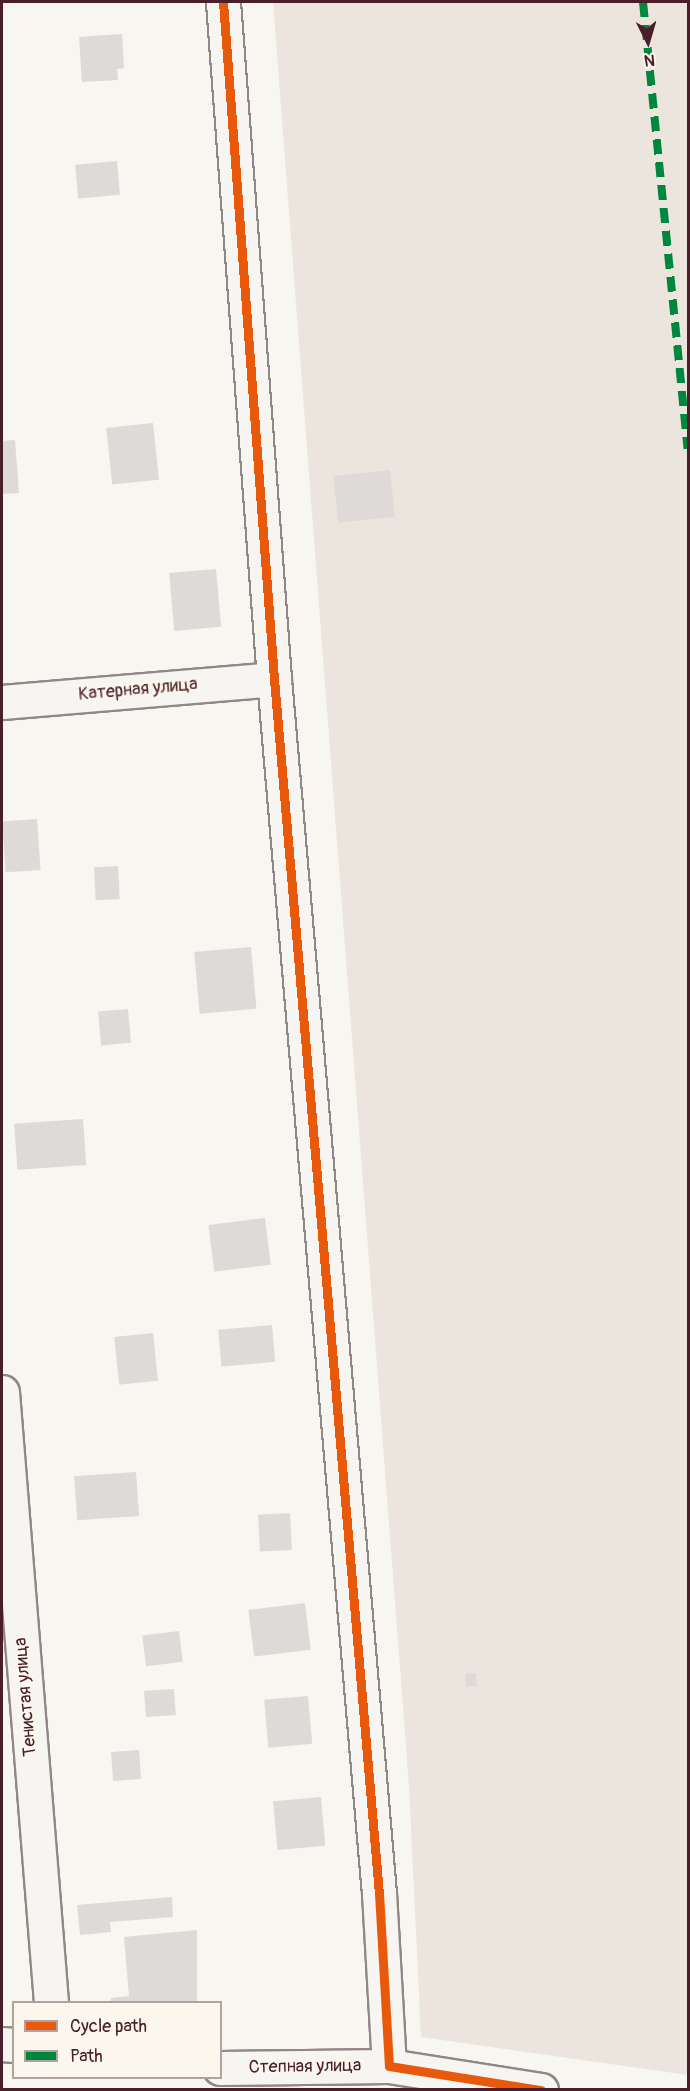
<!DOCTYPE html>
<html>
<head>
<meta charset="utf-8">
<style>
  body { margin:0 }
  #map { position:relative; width:690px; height:2091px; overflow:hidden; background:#f8f6f0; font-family:Pangolin,sans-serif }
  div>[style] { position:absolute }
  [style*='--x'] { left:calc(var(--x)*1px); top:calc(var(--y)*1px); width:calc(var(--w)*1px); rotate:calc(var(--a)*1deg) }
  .green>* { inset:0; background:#ece5de }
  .building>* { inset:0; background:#dedad7; transform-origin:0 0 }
  .roads { filter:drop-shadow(2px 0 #918787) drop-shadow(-2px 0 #918787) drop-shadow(0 2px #918787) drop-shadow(0 -2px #918787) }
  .minor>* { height:33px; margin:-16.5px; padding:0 16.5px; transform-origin:16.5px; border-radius:16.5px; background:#f6f5f1 }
  .quiet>* { height:8px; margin-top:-4px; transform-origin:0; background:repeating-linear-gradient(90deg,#00873e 0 15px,transparent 0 23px) }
  .cycleway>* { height:9px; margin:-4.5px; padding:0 4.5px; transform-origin:4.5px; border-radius:4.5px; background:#e8590c }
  span { translate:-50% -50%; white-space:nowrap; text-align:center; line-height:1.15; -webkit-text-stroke:5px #fbf7ec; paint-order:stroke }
  .street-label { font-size:18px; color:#4a1f2b }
  .frame { position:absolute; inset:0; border:3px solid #4a1f2b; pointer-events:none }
  .legend { position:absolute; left:12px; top:2001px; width:210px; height:78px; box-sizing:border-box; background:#fbf7ec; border:2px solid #b4a19f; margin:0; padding:8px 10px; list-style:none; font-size:18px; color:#4a1f2b }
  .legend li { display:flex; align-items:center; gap:12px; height:30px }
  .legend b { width:30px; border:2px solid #b4a19f }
  .north { position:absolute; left:618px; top:12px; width:60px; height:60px; -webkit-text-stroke:4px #fbf7ec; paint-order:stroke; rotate:175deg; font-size:16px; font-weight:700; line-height:24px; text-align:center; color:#4a1f2b }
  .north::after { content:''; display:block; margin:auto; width:21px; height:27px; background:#4a1f2b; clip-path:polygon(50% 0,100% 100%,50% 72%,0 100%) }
</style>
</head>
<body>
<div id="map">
  <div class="green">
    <i style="clip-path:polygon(273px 2px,688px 2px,688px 2075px,421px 2037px,409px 1786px)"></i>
  </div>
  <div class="building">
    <i style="clip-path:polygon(122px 34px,124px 68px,117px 69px,118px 80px,82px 82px,79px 37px)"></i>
    <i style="left:117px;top:161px;width:34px;height:42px;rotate:85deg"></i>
    <i style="left:153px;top:423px;width:57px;height:47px;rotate:84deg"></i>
    <i style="clip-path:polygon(15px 440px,19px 493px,2px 494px,2px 441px)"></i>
    <i style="left:390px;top:470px;width:47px;height:57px;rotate:84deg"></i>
    <i style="left:216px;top:569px;width:58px;height:47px;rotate:85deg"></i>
    <i style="left:37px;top:819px;width:51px;height:35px;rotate:86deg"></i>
    <i style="left:118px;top:866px;width:33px;height:24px;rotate:87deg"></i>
    <i style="left:251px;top:947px;width:62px;height:57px;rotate:85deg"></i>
    <i style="left:128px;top:1009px;width:34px;height:30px;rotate:85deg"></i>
    <i style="left:83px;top:1119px;width:46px;height:69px;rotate:86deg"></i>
    <i style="left:265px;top:1218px;width:47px;height:57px;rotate:83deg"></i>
    <i style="left:272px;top:1325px;width:37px;height:54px;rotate:85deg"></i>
    <i style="left:153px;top:1333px;width:48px;height:39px;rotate:84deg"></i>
    <i style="left:136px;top:1472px;width:44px;height:62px;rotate:86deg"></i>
    <i style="left:290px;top:1513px;width:37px;height:32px;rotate:87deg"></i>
    <i style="left:305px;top:1603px;width:47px;height:57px;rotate:83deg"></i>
    <i style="left:179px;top:1631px;width:31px;height:37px;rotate:83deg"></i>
    <i style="left:476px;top:1673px;width:13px;height:11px;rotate:86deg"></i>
    <i style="left:174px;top:1689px;width:26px;height:30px;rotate:86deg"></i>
    <i style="left:308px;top:1696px;width:48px;height:44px;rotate:85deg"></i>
    <i style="left:139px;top:1750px;width:29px;height:28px;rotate:86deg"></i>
    <i style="left:321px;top:1797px;width:49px;height:48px;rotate:85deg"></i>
    <i style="clip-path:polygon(172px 1897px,173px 1917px,110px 1922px,111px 1932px,80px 1935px,77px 1905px)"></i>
    <i style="clip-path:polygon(197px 1930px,197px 2002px,111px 2002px,111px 1998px,129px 1996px,124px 1937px)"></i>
  </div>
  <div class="roads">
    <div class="minor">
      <i style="--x:223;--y:2;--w:679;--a:85.69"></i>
      <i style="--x:274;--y:679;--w:1219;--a:85.06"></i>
      <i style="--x:379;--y:1893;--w:173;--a:86.7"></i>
      <i style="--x:389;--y:2066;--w:154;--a:9"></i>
      <i style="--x:2;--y:702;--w:273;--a:-4.8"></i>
      <i style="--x:2;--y:1392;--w:612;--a:85.41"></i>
      <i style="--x:2;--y:2044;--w:12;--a:5"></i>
      <i style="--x:220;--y:2068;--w:169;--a:-0.7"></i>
    </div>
  </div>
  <div class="quiet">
    <i style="--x:643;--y:2;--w:449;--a:84.3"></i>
  </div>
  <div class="cycleway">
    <i style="--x:223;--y:2;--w:679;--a:85.69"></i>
    <i style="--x:274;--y:679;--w:1219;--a:85.06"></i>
    <i style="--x:379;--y:1893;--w:173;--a:86.7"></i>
    <i style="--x:389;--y:2066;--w:154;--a:9"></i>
  </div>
  <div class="street-label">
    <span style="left:138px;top:690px;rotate:-5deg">Катерная улица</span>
    <span style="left:26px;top:1697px;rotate:-95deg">Тенистая улица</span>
    <span style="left:305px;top:2067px;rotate:-1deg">Степная улица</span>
  </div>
  <div class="frame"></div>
  <ul class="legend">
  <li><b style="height:8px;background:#e8590c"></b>Cycle path</li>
  <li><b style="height:8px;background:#00873e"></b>Path</li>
  </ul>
  <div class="north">N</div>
</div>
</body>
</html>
